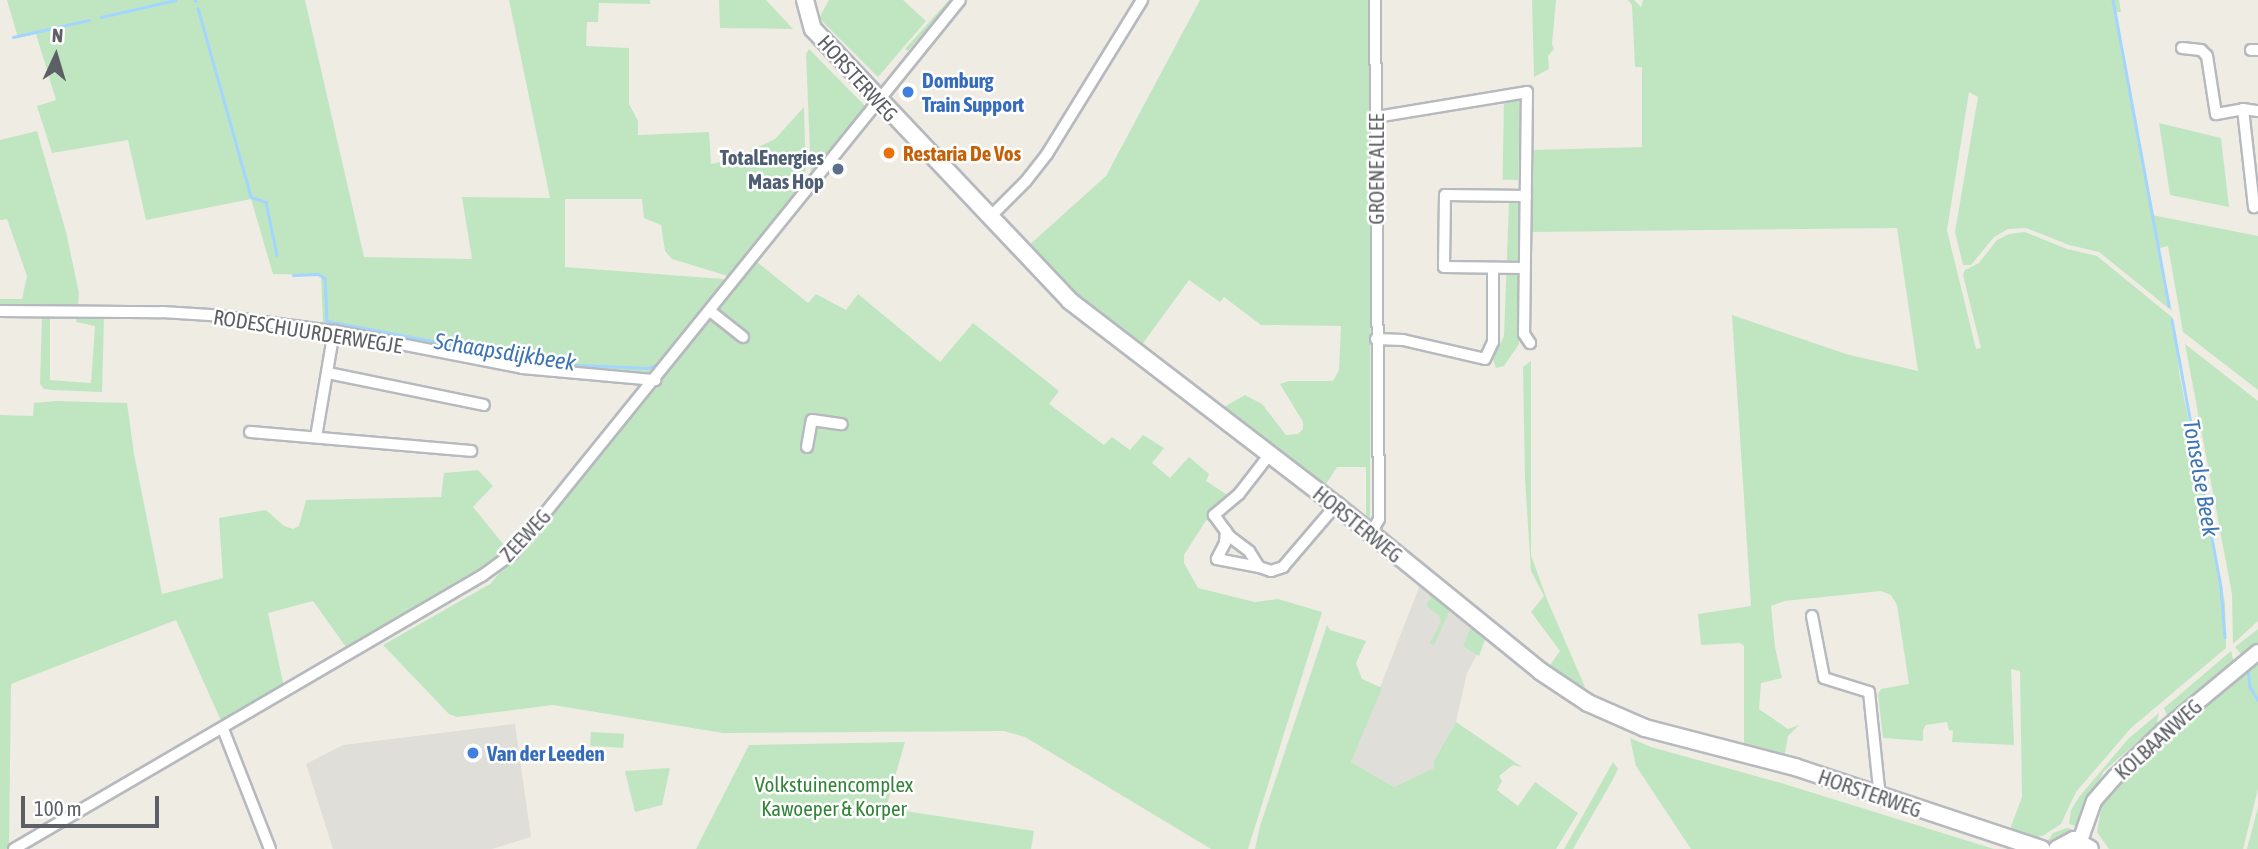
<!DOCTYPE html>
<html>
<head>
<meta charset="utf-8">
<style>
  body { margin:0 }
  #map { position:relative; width:2258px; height:849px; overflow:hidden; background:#efece4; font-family:"Asap Condensed",sans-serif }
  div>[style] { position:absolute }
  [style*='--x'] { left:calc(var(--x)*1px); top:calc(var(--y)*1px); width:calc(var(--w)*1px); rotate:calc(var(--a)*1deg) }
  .industrial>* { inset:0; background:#e0ded8 }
  .green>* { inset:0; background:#c0e6c1; transform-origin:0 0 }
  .stream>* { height:2.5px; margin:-1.25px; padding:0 1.25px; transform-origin:1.25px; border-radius:1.25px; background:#a3d5ff }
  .roads { filter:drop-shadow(2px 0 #b6b9be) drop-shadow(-2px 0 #b6b9be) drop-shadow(0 2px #b6b9be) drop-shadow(0 -2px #b6b9be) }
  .minor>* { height:10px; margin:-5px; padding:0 5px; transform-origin:5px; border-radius:5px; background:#fff }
  .tertiary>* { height:14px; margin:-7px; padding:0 7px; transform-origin:7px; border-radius:7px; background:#fff }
  .secondary>* { height:16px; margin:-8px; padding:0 8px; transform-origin:8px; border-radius:8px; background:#fff }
  .dots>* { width:19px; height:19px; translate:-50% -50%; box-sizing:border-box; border:4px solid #fff; border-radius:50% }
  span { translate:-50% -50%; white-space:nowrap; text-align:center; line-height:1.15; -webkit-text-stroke:5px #fff; paint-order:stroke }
  .street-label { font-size:21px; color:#5c5f65 }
  .shop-label { font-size:21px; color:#366cbe; font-weight:700 }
  .left { translate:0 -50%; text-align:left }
  .food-label { font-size:21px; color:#c56008; font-weight:700 }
  .service-label { font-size:21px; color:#4e5e75; font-weight:700 }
  .right { translate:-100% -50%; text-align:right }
  .park-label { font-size:21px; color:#338439 }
  .water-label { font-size:23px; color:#3e74b3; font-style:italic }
  .north { position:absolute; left:21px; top:21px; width:70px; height:70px; -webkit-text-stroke:5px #fff; paint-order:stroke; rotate:4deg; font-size:19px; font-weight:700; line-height:28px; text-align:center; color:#5c5f65 }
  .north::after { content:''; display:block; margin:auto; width:24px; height:32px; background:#5c5f65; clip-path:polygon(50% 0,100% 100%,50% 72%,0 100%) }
  .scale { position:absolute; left:21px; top:796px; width:138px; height:32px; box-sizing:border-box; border:4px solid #5c5f65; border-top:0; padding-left:9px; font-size:21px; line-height:24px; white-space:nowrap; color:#5c5f65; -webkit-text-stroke:5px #fff; paint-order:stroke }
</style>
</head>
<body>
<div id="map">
  <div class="industrial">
    <i style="clip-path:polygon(1420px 585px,1485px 640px,1467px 673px,1456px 722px,1433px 762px,1434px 768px,1394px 787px,1351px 762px)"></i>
    <i style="clip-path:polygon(515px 724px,531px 837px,492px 849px,333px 849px,306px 764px,343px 745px)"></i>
  </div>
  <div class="green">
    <i style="clip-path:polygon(7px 0,305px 0,364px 257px,472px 259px,462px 197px,550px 198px,509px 0,650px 0,650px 4px,599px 3px,598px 22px,587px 22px,586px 46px,629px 48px,629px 104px,638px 121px,638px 135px,709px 132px,711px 164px,734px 159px,775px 139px,804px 107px,806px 182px,731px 277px,672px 259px,665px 251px,661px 225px,644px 218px,642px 199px,565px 199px,565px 267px,723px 279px,725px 285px,661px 366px,646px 373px,556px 369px,323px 324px,321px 275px,273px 274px,251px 199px,146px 220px,128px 140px,52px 153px,37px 106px,56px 100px,36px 34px,18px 38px)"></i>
    <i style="clip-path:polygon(719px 0,766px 0,793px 29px,720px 28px)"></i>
    <i style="clip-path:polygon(829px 0,903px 0,926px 21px,878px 77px,819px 18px)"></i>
    <i style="clip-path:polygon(949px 0,953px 0,908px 51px,905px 49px)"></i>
    <i style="clip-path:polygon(1200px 0,1371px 0,1370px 524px,1366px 521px,1366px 467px,1337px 467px,1324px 487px,1224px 407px,1245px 395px,1262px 404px,1286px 435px,1298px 434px,1303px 429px,1303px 422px,1280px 384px,1289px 381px,1333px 381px,1339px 370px,1341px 326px,1261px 325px,1224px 297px,1220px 302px,1189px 280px,1141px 346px,1076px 297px,1027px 247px,1106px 176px)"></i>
    <i style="clip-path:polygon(1532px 0,1556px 0,1552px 44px,1554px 49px,1548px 56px,1549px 69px,1534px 77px)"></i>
    <i style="clip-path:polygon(1628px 0,1634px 0,1641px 7px,1643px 0,2119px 0,2121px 12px,2114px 12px,2152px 215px,2258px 236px,2258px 390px,2183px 332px,2168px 246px,2157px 249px,2172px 311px,2099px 252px,2069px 245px,2026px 228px,2008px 229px,1994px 237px,1971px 265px,1963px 265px,1955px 232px,1978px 97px,1969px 92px,1947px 230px,1976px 349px,1981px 348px,1963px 275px,1965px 270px,1979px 263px,1997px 240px,2009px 234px,2025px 232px,2067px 249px,2097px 256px,2173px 318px,2179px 372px,2225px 603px,2226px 648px,2131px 728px,2076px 792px,2061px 824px,2044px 835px,2036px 838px,2009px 832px,2022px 797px,2020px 671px,2011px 669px,2014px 745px,1952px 742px,1953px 731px,1949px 730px,1947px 722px,1926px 725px,1923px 730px,1923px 741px,1883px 738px,1878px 694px,1881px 689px,1909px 684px,1897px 605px,1891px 595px,1881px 591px,1785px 601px,1771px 606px,1775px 647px,1782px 678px,1761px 683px,1759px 709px,1788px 729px,1799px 725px,1788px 736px,1784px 759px,1744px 748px,1744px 646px,1740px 643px,1701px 645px,1698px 614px,1751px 606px,1732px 315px,1846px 354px,1918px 371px,1897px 228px,1532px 232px,1532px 150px,1642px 147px,1642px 67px,1635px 67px,1632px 5px)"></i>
    <i style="clip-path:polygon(809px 49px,866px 107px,811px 175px,806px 54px)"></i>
    <i style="left:1520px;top:99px;width:81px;height:16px;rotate:91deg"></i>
    <i style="clip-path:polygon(2159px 123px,2221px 138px,2229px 207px,2170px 195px)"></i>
    <i style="clip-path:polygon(37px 131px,66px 232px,79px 293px,78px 306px,0 307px,0 299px,22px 299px,27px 276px,7px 219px,0 220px,0 140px)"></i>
    <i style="clip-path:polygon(1509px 202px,1524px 203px,1519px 344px,1504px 366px,1496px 368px,1493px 359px,1504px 336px)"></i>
    <i style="clip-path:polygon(757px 262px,808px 303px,816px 294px,846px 310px,858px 294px,940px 362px,973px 323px,1059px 391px,1049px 404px,1104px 445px,1112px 437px,1130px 450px,1143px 435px,1164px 448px,1152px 463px,1170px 478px,1189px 457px,1209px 474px,1206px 481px,1229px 496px,1205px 522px,1184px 555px,1184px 563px,1198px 588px,1255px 602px,1278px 599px,1322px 612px,1248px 849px,1211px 849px,1025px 737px,1004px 731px,723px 733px,553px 705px,457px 717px,449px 714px,383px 645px,490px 584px,619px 433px)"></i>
    <i style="clip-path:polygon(42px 316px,50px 316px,50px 380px,91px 383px,95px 326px,76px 322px,77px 316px,104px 316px,102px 392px,52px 390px,44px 389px,40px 384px)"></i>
    <i style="clip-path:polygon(2185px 344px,2258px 401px,2258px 621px,2233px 644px,2232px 594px)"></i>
    <i style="clip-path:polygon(1531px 361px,1531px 555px,1546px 597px,1585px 687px,1573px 685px,1548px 668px,1560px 651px,1531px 612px,1544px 596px,1531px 571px,1525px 479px,1523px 367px)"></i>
    <i style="clip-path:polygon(56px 401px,127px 403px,134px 454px,162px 594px,223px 578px,219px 518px,266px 510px,284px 526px,293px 529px,299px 526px,306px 500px,441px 497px,444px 473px,478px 470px,493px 486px,473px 507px,508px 550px,496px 562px,348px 650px,313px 601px,268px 613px,284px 687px,222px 723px,176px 620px,11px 684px,9px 849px,0 849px,0 415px,33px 416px,34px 403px)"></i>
    <i style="clip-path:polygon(1427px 590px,1450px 610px,1434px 645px,1430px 643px,1441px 622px,1439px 616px,1426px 605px,1431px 598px)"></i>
    <i style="clip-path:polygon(1327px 625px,1330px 630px,1366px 641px,1356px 663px,1362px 679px,1382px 688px,1351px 762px,1394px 787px,1434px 768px,1433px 762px,1456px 722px,1522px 767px,1513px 765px,1499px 776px,1502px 781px,1497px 790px,1518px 806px,1535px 782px,1578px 813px,1556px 849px,1255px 849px,1260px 826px)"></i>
    <i style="clip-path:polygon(1471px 628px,1485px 640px,1479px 656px,1463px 646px)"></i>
    <i style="clip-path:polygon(2258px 629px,2258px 645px,2248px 653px,2241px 654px,2235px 647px)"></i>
    <i style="clip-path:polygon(2231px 651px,2234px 663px,2172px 716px,2167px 715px,2164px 708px)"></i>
    <i style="clip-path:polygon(2258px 657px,2258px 789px,2243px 849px,2109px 849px,2097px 832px,2102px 804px,2116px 781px)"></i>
    <i style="clip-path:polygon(2159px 713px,2156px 726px,2104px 771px,2076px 826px,2069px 824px,2071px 810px,2079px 797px,2128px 739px)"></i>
    <i style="left:591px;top:732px;width:33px;height:14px;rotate:3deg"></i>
    <i style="clip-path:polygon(1630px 738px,1651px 747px,1781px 783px,1994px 849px,1691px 849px,1636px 766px)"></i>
    <i style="clip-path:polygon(905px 742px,886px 808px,1034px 831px,1031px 849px,696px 849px,749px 745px)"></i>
    <i style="clip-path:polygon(1613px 762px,1618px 769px,1612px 781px,1573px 849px,1564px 849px)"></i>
    <i style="clip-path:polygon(670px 768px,662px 805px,635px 812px,625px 771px)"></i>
    <i style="clip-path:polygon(2258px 807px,2258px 849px,2247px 849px)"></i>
    <i style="clip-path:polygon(2067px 828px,2075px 830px,2066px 839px,2047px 842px,2053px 833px)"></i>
  </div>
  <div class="stream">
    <i style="--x:195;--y:0;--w:1;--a:45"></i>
    <i style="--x:2113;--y:0;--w:311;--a:79.6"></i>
    <i style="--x:198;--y:8;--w:196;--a:74.3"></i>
    <i style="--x:251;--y:197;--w:16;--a:18"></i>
    <i style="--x:266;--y:202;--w:54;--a:78.3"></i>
    <i style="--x:101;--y:17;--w:76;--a:-12.9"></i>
    <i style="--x:13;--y:37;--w:78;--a:-12.6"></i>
    <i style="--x:293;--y:275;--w:25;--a:-2"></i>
    <i style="--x:318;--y:274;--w:8;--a:30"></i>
    <i style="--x:325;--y:278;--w:43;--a:87.3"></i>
    <i style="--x:327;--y:321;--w:231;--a:10.7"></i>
    <i style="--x:554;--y:364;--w:94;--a:2.4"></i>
    <i style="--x:648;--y:368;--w:11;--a:-22"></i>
    <i style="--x:658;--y:364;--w:100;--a:-51.1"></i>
    <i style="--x:730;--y:276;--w:120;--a:-51.4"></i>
    <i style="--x:2172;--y:320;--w:272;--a:79.6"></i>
    <i style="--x:2221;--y:588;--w:49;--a:85.3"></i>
    <i style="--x:2248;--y:668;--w:19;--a:84"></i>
    <i style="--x:2250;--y:687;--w:15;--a:58"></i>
  </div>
  <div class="roads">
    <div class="minor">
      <i style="--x:2182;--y:48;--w:19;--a:6"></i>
      <i style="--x:2201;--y:50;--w:8;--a:45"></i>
      <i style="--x:2207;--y:56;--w:59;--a:81.2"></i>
      <i style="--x:2216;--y:114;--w:27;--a:-10"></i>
      <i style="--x:2243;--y:109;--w:15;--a:8"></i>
      <i style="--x:2251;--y:50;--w:7;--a:0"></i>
      <i style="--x:2243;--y:109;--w:99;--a:83.6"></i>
      <i style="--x:1376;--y:117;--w:153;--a:-9.4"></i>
      <i style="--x:1527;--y:92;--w:242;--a:90.7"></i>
      <i style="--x:1524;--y:334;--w:11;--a:56"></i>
      <i style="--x:989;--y:218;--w:52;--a:-45"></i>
      <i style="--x:1026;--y:181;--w:34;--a:-52"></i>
      <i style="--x:1047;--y:154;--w:181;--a:-58.3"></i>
      <i style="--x:1524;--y:268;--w:80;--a:-179.3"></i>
      <i style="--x:1444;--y:267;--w:72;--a:-89.2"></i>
      <i style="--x:1445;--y:195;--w:81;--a:0.7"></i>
      <i style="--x:0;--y:311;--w:162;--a:0.4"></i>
      <i style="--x:162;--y:312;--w:48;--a:3.6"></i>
      <i style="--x:210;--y:315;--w:125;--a:7.4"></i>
      <i style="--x:334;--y:331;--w:192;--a:11.1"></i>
      <i style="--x:522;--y:368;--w:134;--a:5.2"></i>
      <i style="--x:710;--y:311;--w:42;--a:38.2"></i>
      <i style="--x:1376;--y:339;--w:27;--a:2"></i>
      <i style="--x:1403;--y:340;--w:84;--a:13"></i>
      <i style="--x:1485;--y:359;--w:19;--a:-65"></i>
      <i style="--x:1493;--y:342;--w:74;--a:-90"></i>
      <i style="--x:328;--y:373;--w:159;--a:11.6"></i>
      <i style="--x:250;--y:432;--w:222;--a:4.9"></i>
      <i style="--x:316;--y:437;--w:108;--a:-80.4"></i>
      <i style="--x:807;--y:447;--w:27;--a:-80"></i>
      <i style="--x:812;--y:420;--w:30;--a:8"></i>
      <i style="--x:1270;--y:454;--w:51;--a:127.8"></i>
      <i style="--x:1239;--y:494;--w:33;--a:140"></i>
      <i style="--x:1214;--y:515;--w:26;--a:54"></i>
      <i style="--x:1229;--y:536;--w:25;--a:37"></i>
      <i style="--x:1249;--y:551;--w:19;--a:58"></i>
      <i style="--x:1259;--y:567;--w:13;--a:18"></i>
      <i style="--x:1271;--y:571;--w:13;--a:-18"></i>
      <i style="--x:1283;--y:567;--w:82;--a:-49.5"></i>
      <i style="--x:1226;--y:531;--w:12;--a:95"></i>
      <i style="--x:1225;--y:543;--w:18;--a:117"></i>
      <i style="--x:1217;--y:559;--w:43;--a:10.8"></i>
      <i style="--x:1371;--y:533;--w:16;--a:-60"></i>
      <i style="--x:1379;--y:519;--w:519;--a:-90.44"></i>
      <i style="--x:1812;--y:616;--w:63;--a:79"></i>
      <i style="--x:1824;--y:678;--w:47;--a:17.3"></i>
      <i style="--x:1869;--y:692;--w:97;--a:84.1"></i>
      <i style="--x:1879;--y:788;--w:7;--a:106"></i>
      <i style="--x:223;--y:729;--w:129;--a:68.6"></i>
      <i style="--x:14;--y:849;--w:543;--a:-30.29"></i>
      <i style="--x:483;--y:575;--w:36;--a:-36"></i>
      <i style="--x:512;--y:554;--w:712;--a:-51.04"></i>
    </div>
    <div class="tertiary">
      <i style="--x:2080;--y:841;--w:42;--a:-70.7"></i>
      <i style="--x:2094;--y:801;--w:32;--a:-49"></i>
      <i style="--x:2115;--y:777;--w:68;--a:-43.8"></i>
      <i style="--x:2164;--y:730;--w:122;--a:-39.7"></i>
    </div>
    <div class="secondary">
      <i style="--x:805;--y:0;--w:30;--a:75"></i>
      <i style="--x:813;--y:29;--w:374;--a:46.6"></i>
      <i style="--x:1070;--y:301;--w:335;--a:37.5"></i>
      <i style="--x:1336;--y:505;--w:263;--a:39.1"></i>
      <i style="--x:1540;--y:671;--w:58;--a:33.7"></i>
      <i style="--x:1588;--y:703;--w:62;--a:23.7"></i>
      <i style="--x:1645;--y:728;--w:155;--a:14.6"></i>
      <i style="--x:1795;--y:767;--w:260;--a:18.4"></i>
      <i style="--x:2057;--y:849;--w:19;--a:-28"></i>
      <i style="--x:2074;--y:840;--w:18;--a:29"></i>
    </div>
  </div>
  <div class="dots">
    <i style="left:908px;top:92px;background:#3f7fe0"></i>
    <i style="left:889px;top:153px;background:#e8710a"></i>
    <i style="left:838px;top:169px;background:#5c6f8a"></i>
    <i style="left:473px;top:753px;background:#3f7fe0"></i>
  </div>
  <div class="street-label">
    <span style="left:858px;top:78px;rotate:48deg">HORSTERWEG</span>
    <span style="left:1376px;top:169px;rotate:-90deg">GROENE ALLEE</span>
    <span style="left:308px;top:331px;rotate:9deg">RODESCHUURDERWEGJE</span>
    <span style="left:1358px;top:524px;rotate:39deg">HORSTERWEG</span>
    <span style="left:525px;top:535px;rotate:-47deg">ZEEWEG</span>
    <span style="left:2158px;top:739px;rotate:-42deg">KOLBAANWEG</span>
    <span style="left:1870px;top:793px;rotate:19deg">HORSTERWEG</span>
  </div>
  <div class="shop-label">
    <span class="left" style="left:922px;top:92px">Domburg<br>Train Support</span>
    <span class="left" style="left:487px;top:753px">Van der Leeden</span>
  </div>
  <div class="food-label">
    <span class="left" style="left:903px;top:153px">Restaria De Vos</span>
  </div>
  <div class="service-label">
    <span class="right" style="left:824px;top:169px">TotalEnergies<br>Maas Hop</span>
  </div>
  <div class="park-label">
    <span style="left:834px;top:796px">Volkstuinencomplex<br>Kawoeper &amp; Korper</span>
  </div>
  <div class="water-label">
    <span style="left:505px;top:352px;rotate:9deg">Schaapsdijkbeek</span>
    <span style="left:2201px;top:478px;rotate:80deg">Tonselse Beek</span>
  </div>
  <div class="north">N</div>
  <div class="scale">100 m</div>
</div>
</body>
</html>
